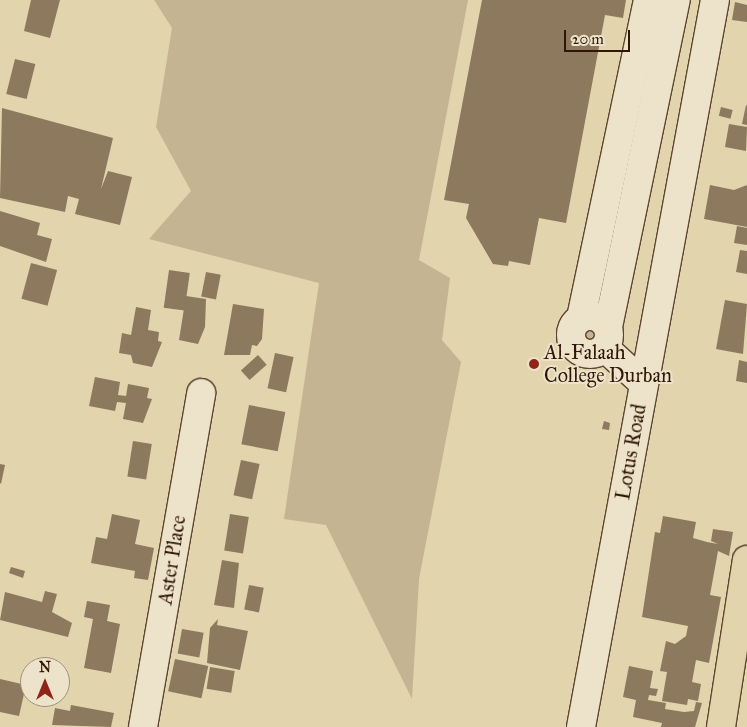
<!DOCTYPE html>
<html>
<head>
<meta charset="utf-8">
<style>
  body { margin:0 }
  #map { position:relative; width:747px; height:727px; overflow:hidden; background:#e2d4ad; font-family:"IM FELL Great Primer",serif }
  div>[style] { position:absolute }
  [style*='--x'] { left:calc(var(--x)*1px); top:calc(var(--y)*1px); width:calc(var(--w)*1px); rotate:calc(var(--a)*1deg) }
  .green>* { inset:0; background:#c4b491 }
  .round { border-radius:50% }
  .building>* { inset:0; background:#8d795d; transform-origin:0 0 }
  .roads { filter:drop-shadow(1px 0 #5d4630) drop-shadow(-1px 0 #5d4630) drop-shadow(0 1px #5d4630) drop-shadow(0 -1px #5d4630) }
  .minor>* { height:28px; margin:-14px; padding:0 14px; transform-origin:14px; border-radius:14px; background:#ece3ca }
  .minor>.ring { margin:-14px; padding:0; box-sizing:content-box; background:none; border:28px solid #ece3ca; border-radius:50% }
  .major>* { height:28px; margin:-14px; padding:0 14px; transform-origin:14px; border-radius:14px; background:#e2d4ad }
  .dots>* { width:14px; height:14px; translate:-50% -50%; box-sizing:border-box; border:2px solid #ece3ca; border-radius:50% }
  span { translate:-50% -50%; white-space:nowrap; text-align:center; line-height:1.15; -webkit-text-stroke:4px #ece3ca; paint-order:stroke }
  .poi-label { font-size:20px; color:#311607 }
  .left { translate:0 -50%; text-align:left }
  .street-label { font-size:20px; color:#311607 }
  .north { position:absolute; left:20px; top:657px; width:50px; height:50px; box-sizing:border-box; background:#ece3ca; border:1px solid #a1917c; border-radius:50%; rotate:0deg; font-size:14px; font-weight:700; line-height:20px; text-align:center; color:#311607 }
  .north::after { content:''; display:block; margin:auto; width:18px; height:22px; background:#8f2418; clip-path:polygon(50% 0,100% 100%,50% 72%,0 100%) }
  .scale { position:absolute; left:564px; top:30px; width:66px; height:22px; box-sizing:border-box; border:2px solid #311607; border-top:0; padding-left:6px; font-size:15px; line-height:18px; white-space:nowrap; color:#311607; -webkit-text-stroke:4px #ece3ca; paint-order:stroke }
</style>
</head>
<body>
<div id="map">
  <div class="green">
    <i style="clip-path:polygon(154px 0,468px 0,419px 260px,450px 278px,442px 340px,461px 362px,419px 579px,412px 699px,326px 525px,284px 519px,319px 283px,149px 239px,191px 191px,156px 127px,172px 28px)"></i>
    <i class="round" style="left:578px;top:323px;width:24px;height:24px"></i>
  </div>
  <div class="building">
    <i style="clip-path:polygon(31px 0,60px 0,50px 38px,24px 31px)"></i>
    <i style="clip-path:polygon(482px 0,626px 0,623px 18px,605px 15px,566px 223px,539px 218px,530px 265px,509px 261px,508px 266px,493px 264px,466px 218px,469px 204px,444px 200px)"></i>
    <i style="clip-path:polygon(735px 2px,747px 5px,747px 22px,732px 20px)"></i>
    <i style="left:15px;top:59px;width:21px;height:36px;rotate:14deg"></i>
    <i style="clip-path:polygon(746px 105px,747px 106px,747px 125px,742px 124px)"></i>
    <i style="left:721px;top:107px;width:12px;height:9px;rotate:14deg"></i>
    <i style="clip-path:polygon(2px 108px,113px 138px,101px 189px,108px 171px,132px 177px,120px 225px,75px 214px,79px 199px,68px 196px,65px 212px,0 198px)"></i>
    <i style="clip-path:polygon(729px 124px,747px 127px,746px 151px,725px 147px)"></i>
    <i style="clip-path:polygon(710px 185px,734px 190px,747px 185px,747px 227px,704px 219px)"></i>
    <i style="clip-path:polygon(0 211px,40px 223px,37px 235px,52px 239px,46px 262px,0 246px)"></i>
    <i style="clip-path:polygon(737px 226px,747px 228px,747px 245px,734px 243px)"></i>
    <i style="clip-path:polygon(740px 250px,747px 251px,747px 274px,736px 272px)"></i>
    <i style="left:31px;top:263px;width:27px;height:37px;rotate:15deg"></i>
    <i style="left:169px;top:270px;width:21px;height:38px;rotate:8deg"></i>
    <i style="left:206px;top:272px;width:15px;height:25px;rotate:11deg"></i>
    <i style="clip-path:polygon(186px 296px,206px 299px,205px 327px,198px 344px,179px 340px)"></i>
    <i style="clip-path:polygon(725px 300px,747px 304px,743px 354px,716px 349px)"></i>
    <i style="clip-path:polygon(233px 304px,264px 309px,262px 339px,257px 346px,252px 345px,250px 355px,224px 355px)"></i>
    <i style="clip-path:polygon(136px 307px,151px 310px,148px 330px,159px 332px,158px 341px,162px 342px,152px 367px,133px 363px,131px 355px,119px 353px,122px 333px,131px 335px)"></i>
    <i style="left:275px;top:353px;width:19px;height:36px;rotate:12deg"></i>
    <i style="left:258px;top:355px;width:13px;height:23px;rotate:48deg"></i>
    <i style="clip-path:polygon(739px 360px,747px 362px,747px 383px,736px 381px)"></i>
    <i style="clip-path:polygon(95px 377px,120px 382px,118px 395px,126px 396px,128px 384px,149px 388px,147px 398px,152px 399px,143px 423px,123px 419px,126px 403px,117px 402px,115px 411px,89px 406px)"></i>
    <i style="left:249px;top:405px;width:37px;height:40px;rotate:11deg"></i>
    <i style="clip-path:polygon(604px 421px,610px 423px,609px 430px,602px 429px)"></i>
    <i style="left:133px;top:441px;width:19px;height:36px;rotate:9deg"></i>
    <i style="left:241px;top:460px;width:19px;height:36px;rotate:12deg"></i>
    <i style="clip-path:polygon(0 464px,5px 465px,1px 484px,0 483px)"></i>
    <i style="clip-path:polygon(112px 514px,140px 520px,135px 544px,154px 548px,148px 580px,134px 578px,135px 571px,91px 563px,96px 537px,107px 539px)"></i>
    <i style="left:230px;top:514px;width:19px;height:37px;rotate:9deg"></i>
    <i style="clip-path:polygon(663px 516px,696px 522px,693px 538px,707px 542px,718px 544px,711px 541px,713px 529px,733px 532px,729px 556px,718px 551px,710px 595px,721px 597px,709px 663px,696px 660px,692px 682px,701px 684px,698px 701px,688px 699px,687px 705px,662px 701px,667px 672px,660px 671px,666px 641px,675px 644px,686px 636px,688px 626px,642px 617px,655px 532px,660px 533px)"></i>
    <i style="clip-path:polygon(222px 560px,239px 563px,234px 608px,214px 605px)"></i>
    <i style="clip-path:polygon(11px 567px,25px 571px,23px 578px,9px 573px)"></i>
    <i style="left:249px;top:585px;width:15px;height:25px;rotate:11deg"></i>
    <i style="clip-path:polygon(45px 591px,57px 594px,52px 612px,72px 623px,68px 637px,0 620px,5px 592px,42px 602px)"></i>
    <i style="clip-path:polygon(87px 601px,110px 605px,107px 621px,120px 624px,111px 673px,84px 668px,93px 619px,84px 617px)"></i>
    <i style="clip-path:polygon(218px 619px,217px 625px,248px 631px,240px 670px,207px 663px,210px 628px)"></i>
    <i style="left:182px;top:629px;width:22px;height:25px;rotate:10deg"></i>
    <i style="left:175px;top:659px;width:34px;height:33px;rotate:12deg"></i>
    <i style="clip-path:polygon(629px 666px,653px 671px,650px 688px,658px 689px,656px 696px,649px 695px,648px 700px,666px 703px,665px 709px,684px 712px,694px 711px,696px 702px,702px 703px,695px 727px,661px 727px,662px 723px,633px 717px,636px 700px,623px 697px)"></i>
    <i style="left:210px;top:667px;width:25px;height:22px;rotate:9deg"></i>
    <i style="clip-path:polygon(0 679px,26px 685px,19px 716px,0 712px)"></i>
    <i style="clip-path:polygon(71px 705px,114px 713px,111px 727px,52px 725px,55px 708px,70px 711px)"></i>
  </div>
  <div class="roads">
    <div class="minor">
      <i class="ring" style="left:571px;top:316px;width:10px;height:10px"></i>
      <i style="--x:581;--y:318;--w:325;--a:-78.1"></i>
      <i style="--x:608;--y:327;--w:334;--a:-78.3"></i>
      <i style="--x:605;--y:348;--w:52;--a:42.6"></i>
      <i style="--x:143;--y:727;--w:339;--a:-80.1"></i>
      <i style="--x:581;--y:727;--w:739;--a:-79.56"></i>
    </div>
    <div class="major">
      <i style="--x:721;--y:727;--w:169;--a:-81.2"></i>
    </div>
  </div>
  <div class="dots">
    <i style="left:534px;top:364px;background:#8f2418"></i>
  </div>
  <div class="poi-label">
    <span class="left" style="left:544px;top:364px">Al-Falaah<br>College Durban</span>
  </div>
  <div class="street-label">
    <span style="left:631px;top:452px;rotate:-80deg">Lotus Road</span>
    <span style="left:172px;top:560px;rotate:-81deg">Aster Place</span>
  </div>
  <div class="north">N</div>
  <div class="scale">20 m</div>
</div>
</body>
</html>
